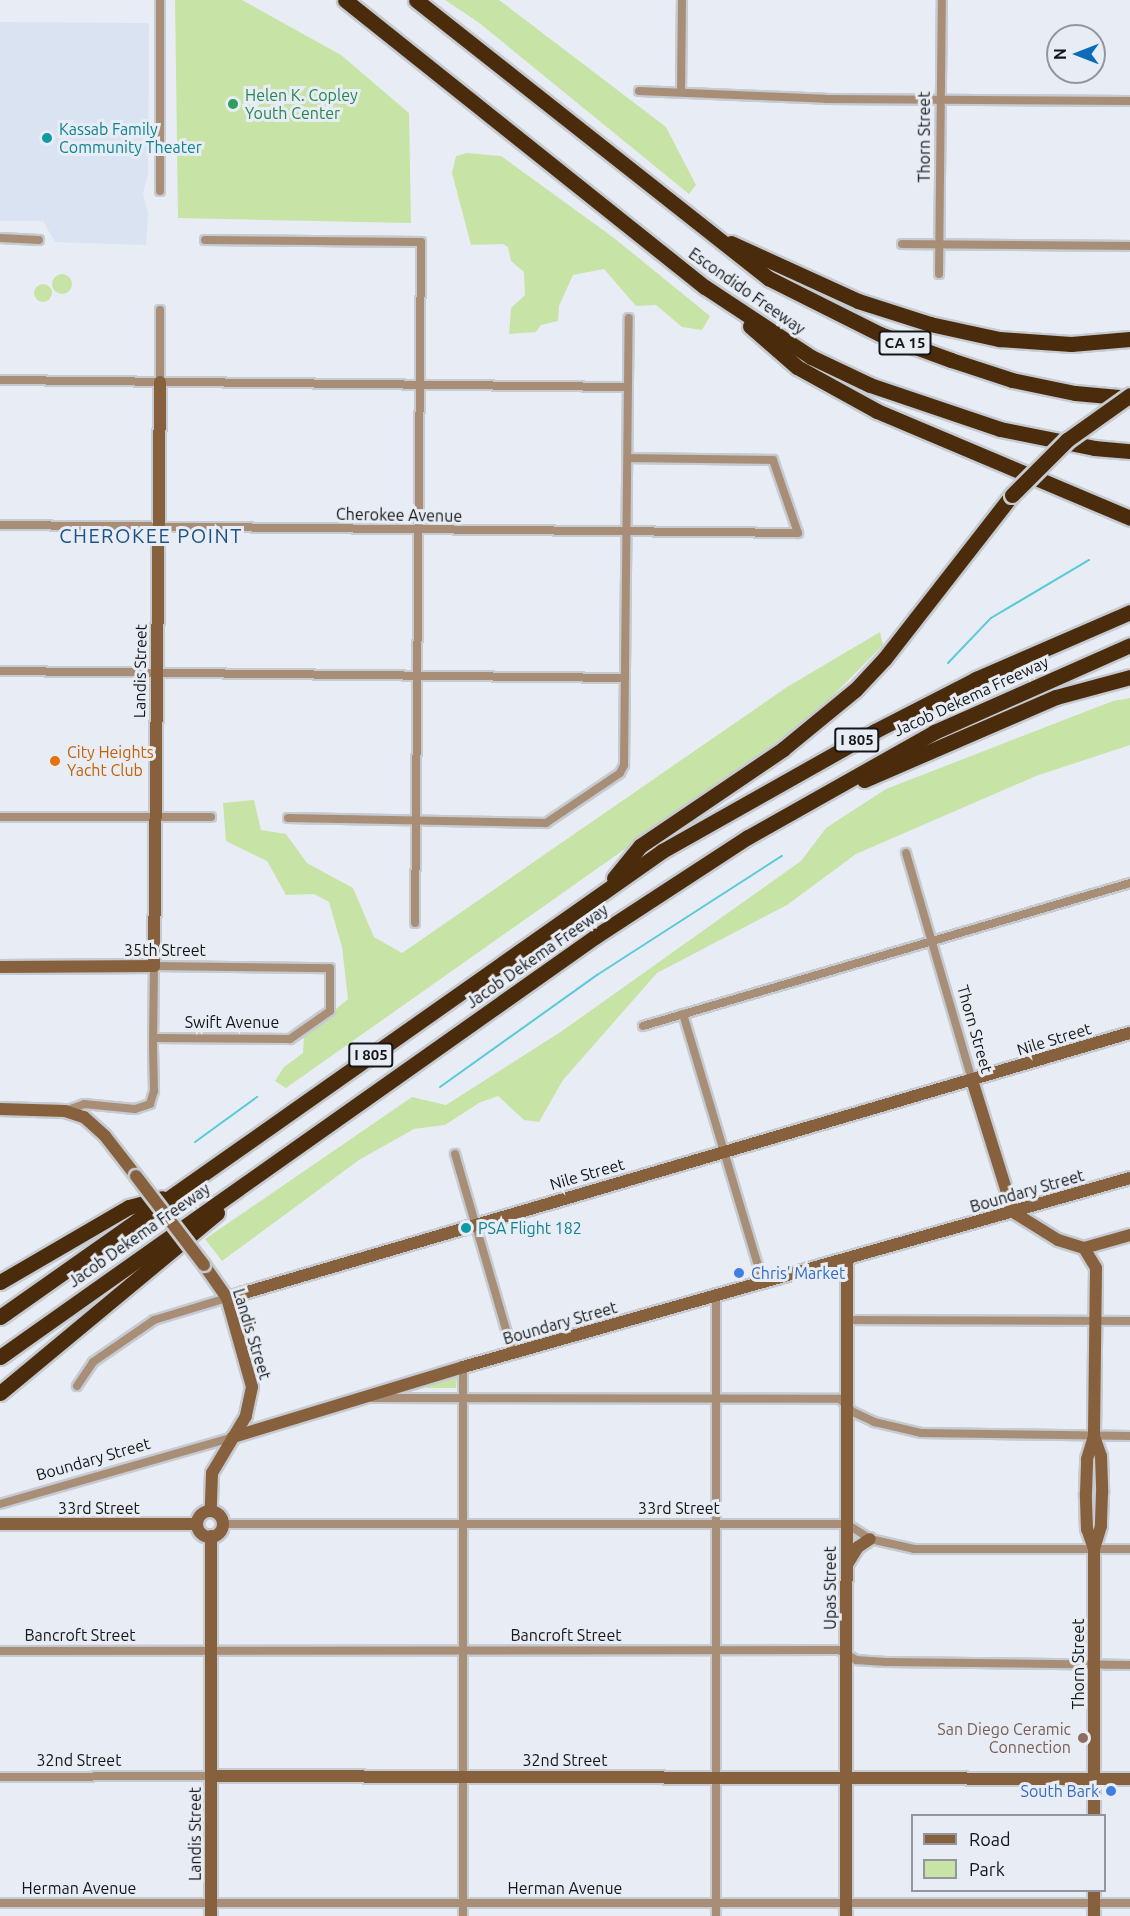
<!DOCTYPE html>
<html>
<head>
<meta charset="utf-8">
<style>
  body { margin:0 }
  #map { position:relative; width:1130px; height:1916px; overflow:hidden; background:#e8edf5; font-family:Ubuntu,sans-serif }
  div>[style] { position:absolute }
  [style*='--x'] { left:calc(var(--x)*1px); top:calc(var(--y)*1px); width:calc(var(--w)*1px); rotate:calc(var(--a)*1deg) }
  .built>* { inset:0; background:#d9e3f1 }
  .green>* { inset:0; background:#c7e4a6 }
  .round { border-radius:50% }
  .stream>* { height:2px; margin:-1px; padding:0 1px; transform-origin:1px; border-radius:1px; background:#58cad8 }
  .roads { filter:drop-shadow(2px 0 #c6cbd2) drop-shadow(-2px 0 #c6cbd2) drop-shadow(0 2px #c6cbd2) drop-shadow(0 -2px #c6cbd2) }
  .street>* { height:8px; margin:-4px; padding:0 4px; transform-origin:4px; border-radius:4px; background:#a98e77 }
  .secondary>* { height:12px; margin:-6px; padding:0 6px; transform-origin:6px; border-radius:6px; background:#87613d }
  .secondary>.ring { margin:-6px; padding:0; box-sizing:content-box; background:none; border:12px solid #87613d; border-radius:50% }
  .highway>* { height:15px; margin:-7.5px; padding:0 7.5px; transform-origin:7.5px; border-radius:7.5px; background:#4a2c0d }
  .bridges { filter:drop-shadow(2px 0 #c6cbd2) drop-shadow(-2px 0 #c6cbd2) drop-shadow(0 2px #c6cbd2) drop-shadow(0 -2px #c6cbd2) }
  .secondary-bridge>* { height:12px; margin:-6px; padding:0 6px; transform-origin:6px; border-radius:6px; background:#87613d }
  .highway-bridge>* { height:15px; margin:-7.5px; padding:0 7.5px; transform-origin:7.5px; border-radius:7.5px; background:#4a2c0d }
  .dots>* { width:16px; height:16px; translate:-50% -50%; box-sizing:border-box; border:3px solid #e8edf5; border-radius:50% }
  span { translate:-50% -50%; white-space:nowrap; text-align:center; line-height:1.15; -webkit-text-stroke:6px #e8edf5; paint-order:stroke }
  .shield-label span { padding:2px 4px; background:#e8edf5; border:2px solid; border-radius:4px; -webkit-text-stroke-width:0 }
  .shield-label { font-size:15px; color:#141618; font-weight:700 }
  .leisure-label { font-size:16px; color:#27864d }
  .left { translate:0 -50%; text-align:left }
  .culture-label { font-size:16px; color:#0d838f }
  .street-label { font-size:16px; color:#141618 }
  .food-label { font-size:16px; color:#c56008 }
  .shop-label { font-size:16px; color:#366cbe }
  .right { translate:-100% -50%; text-align:right }
  .education-label { font-size:16px; color:#785e54 }
  .quarter-label { font-size:20px; color:#1c5284; letter-spacing:1.5px }
  .legend { position:absolute; left:911px; top:1814px; width:195px; height:78px; box-sizing:border-box; background:#e8edf5; border:2px solid #93979d; margin:0; padding:8px 10px; list-style:none; font-size:18px; color:#141618 }
  .legend li { display:flex; align-items:center; gap:12px; height:30px }
  .legend b { width:30px; border:2px solid #93979d }
  .north { position:absolute; left:1046px; top:24px; width:60px; height:60px; box-sizing:border-box; background:#e8edf5; border:2px solid #93979d; border-radius:50%; rotate:270deg; font-size:16px; font-weight:700; line-height:24px; text-align:center; color:#141618 }
  .north::after { content:''; display:block; margin:auto; width:21px; height:27px; background:#0c6cb9; clip-path:polygon(50% 0,100% 100%,50% 72%,0 100%) }
</style>
</head>
<body>
<div id="map">
  <div class="built">
    <i style="clip-path:polygon(0 22px,149px 23px,148px 174px,143px 193px,148px 214px,146px 245px,55px 242px,43px 221px,0 221px)"></i>
  </div>
  <div class="green">
    <i style="clip-path:polygon(175px 0,242px 0,341px 55px,409px 113px,411px 223px,178px 218px)"></i>
    <i style="clip-path:polygon(445px 0,499px 0,666px 127px,696px 185px,689px 194px,478px 22px)"></i>
    <i style="clip-path:polygon(467px 153px,501px 156px,614px 238px,710px 316px,702px 330px,682px 327px,656px 305px,636px 306px,604px 269px,573px 275px,559px 306px,558px 321px,541px 325px,536px 332px,509px 334px,511px 308px,525px 295px,524px 272px,511px 261px,508px 247px,503px 244px,471px 245px,452px 173px,456px 156px)"></i>
    <i class="round" style="left:52px;top:274px;width:20px;height:20px"></i>
    <i class="round" style="left:34px;top:284px;width:18px;height:18px"></i>
    <i style="clip-path:polygon(880px 632px,883px 645px,812px 717px,286px 1088px,275px 1081px,284px 1067px,303px 1053px,304px 1036px,348px 999px,342px 947px,329px 902px,314px 894px,286px 895px,267px 861px,226px 841px,223px 803px,254px 800px,261px 830px,286px 834px,307px 863px,353px 888px,374px 937px,402px 953px,787px 687px)"></i>
    <i style="clip-path:polygon(1130px 698px,1130px 745px,1036px 776px,856px 854px,787px 905px,657px 973px,563px 1080px,539px 1122px,524px 1120px,498px 1096px,479px 1103px,445px 1125px,414px 1129px,359px 1160px,222px 1261px,205px 1239px,412px 1097px,446px 1105px,562px 1031px,801px 861px,826px 828px,886px 789px,1113px 701px)"></i>
    <i style="clip-path:polygon(452px 1375px,457px 1377px,456px 1388px,427px 1388px,426px 1383px)"></i>
  </div>
  <div class="stream">
    <i style="--x:948;--y:663;--w:62;--a:-46.3"></i>
    <i style="--x:991;--y:618;--w:114;--a:-30.6"></i>
    <i style="--x:440;--y:1087;--w:193;--a:-35.5"></i>
    <i style="--x:597;--y:975;--w:220;--a:-32.8"></i>
    <i style="--x:195;--y:1142;--w:77;--a:-36"></i>
  </div>
  <div class="roads">
    <div class="street">
      <i style="--x:639;--y:91;--w:187;--a:2.4"></i>
      <i style="--x:826;--y:99;--w:304;--a:0.4"></i>
      <i style="--x:681;--y:92;--w:92;--a:-89.4"></i>
      <i style="--x:160;--y:191;--w:191;--a:-90"></i>
      <i style="--x:0;--y:238;--w:39;--a:3"></i>
      <i style="--x:205;--y:240;--w:216;--a:0.5"></i>
      <i style="--x:421;--y:242;--w:681;--a:90.5"></i>
      <i style="--x:902;--y:244;--w:228;--a:0.5"></i>
      <i style="--x:939;--y:274;--w:274;--a:-89.4"></i>
      <i style="--x:0;--y:380;--w:628;--a:0.64"></i>
      <i style="--x:160;--y:382;--w:72;--a:-90"></i>
      <i style="--x:0;--y:525;--w:798;--a:0.57"></i>
      <i style="--x:798;--y:533;--w:77;--a:-108.9"></i>
      <i style="--x:773;--y:460;--w:145;--a:-179.2"></i>
      <i style="--x:0;--y:671;--w:625;--a:0.64"></i>
      <i style="--x:0;--y:817;--w:211;--a:0"></i>
      <i style="--x:288;--y:818;--w:258;--a:1.1"></i>
      <i style="--x:546;--y:823;--w:89;--a:-34"></i>
      <i style="--x:620;--y:773;--w:9;--a:-63"></i>
      <i style="--x:624;--y:765;--w:447;--a:-89.4"></i>
      <i style="--x:906;--y:853;--w:236;--a:73.8"></i>
      <i style="--x:683;--y:1014;--w:280;--a:73.4"></i>
      <i style="--x:643;--y:1026;--w:508;--a:-16.36"></i>
      <i style="--x:65;--y:1111;--w:20;--a:-20"></i>
      <i style="--x:84;--y:1104;--w:51;--a:5.6"></i>
      <i style="--x:135;--y:1109;--w:16;--a:-18"></i>
      <i style="--x:150;--y:1104;--w:14;--a:-73"></i>
      <i style="--x:154;--y:1091;--w:45;--a:-91.3"></i>
      <i style="--x:153;--y:1046;--w:80;--a:-89.3"></i>
      <i style="--x:154;--y:966;--w:176;--a:0.7"></i>
      <i style="--x:330;--y:968;--w:43;--a:90"></i>
      <i style="--x:330;--y:1011;--w:49;--a:145"></i>
      <i style="--x:290;--y:1039;--w:136;--a:-179.6"></i>
      <i style="--x:455;--y:1154;--w:207;--a:73.8"></i>
      <i style="--x:847;--y:1320;--w:283;--a:0.2"></i>
      <i style="--x:463;--y:1367;--w:549;--a:90"></i>
      <i style="--x:77;--y:1386;--w:29;--a:-56"></i>
      <i style="--x:93;--y:1362;--w:74;--a:-34.5"></i>
      <i style="--x:154;--y:1320;--w:76;--a:-16.8"></i>
      <i style="--x:372;--y:1398;--w:468;--a:0.1"></i>
      <i style="--x:840;--y:1399;--w:18;--a:45"></i>
      <i style="--x:853;--y:1412;--w:23;--a:25"></i>
      <i style="--x:874;--y:1422;--w:48;--a:13.2"></i>
      <i style="--x:921;--y:1433;--w:209;--a:0.8"></i>
      <i style="--x:0;--y:1504;--w:242;--a:-16"></i>
      <i style="--x:223;--y:1524;--w:624;--a:0"></i>
      <i style="--x:847;--y:1524;--w:27;--a:33"></i>
      <i style="--x:870;--y:1539;--w:45;--a:12.8"></i>
      <i style="--x:914;--y:1549;--w:216;--a:0"></i>
      <i style="--x:0;--y:1651;--w:839;--a:-0.07"></i>
      <i style="--x:839;--y:1650;--w:20;--a:30"></i>
      <i style="--x:856;--y:1660;--w:30;--a:4"></i>
      <i style="--x:886;--y:1662;--w:244;--a:0.7"></i>
      <i style="--x:0;--y:1777;--w:211;--a:-0.3"></i>
      <i style="--x:0;--y:1903;--w:1130;--a:0"></i>
      <i style="--x:716;--y:1916;--w:620;--a:-90"></i>
    </div>
    <div class="secondary">
      <i style="--x:0;--y:967;--w:154;--a:-0.4"></i>
      <i style="--x:154;--y:966;--w:584;--a:-89.41"></i>
      <i style="--x:972;--y:1080;--w:138;--a:72.7"></i>
      <i style="--x:1013;--y:1212;--w:53;--a:31.9"></i>
      <i style="--x:1058;--y:1240;--w:27;--a:17"></i>
      <i style="--x:1084;--y:1248;--w:48;--a:-15.8"></i>
      <i style="--x:0;--y:1109;--w:65;--a:1.8"></i>
      <i style="--x:65;--y:1111;--w:20;--a:18"></i>
      <i style="--x:84;--y:1117;--w:28;--a:42"></i>
      <i style="--x:105;--y:1136;--w:51;--a:52.2"></i>
      <i style="--x:1084;--y:1248;--w:23;--a:59"></i>
      <i style="--x:1096;--y:1268;--w:168;--a:90.7"></i>
      <i style="--x:1094;--y:1436;--w:21;--a:71"></i>
      <i style="--x:1101;--y:1456;--w:37;--a:88"></i>
      <i style="--x:1102;--y:1493;--w:33;--a:92"></i>
      <i style="--x:1101;--y:1526;--w:24;--a:107"></i>
      <i style="--x:204;--y:1265;--w:40;--a:55.1"></i>
      <i style="--x:227;--y:1298;--w:92;--a:74.3"></i>
      <i style="--x:252;--y:1387;--w:30;--a:102"></i>
      <i style="--x:246;--y:1416;--w:66;--a:120.8"></i>
      <i style="--x:212;--y:1473;--w:38;--a:92"></i>
      <i style="--x:227;--y:1298;--w:941;--a:-16.36"></i>
      <i style="--x:233;--y:1437;--w:240;--a:-16.9"></i>
      <i style="--x:463;--y:1367;--w:693;--a:-15.82"></i>
      <i class="ring" style="left:197px;top:1511px;width:14px;height:14px"></i>
      <i style="--x:0;--y:1524;--w:197;--a:0"></i>
      <i style="--x:848;--y:1563;--w:19;--a:-58"></i>
      <i style="--x:858;--y:1547;--w:14;--a:-34"></i>
      <i style="--x:211;--y:1776;--w:919;--a:0.19"></i>
      <i style="--x:1094;--y:1816;--w:267;--a:-90"></i>
      <i style="--x:1094;--y:1549;--w:21;--a:-109"></i>
      <i style="--x:1087;--y:1529;--w:36;--a:-92"></i>
      <i style="--x:1086;--y:1493;--w:34;--a:-88"></i>
      <i style="--x:1087;--y:1459;--w:24;--a:-73"></i>
      <i style="--x:1094;--y:1890;--w:26;--a:90"></i>
      <i style="--x:211;--y:1916;--w:380;--a:-90"></i>
      <i style="--x:846;--y:1916;--w:656;--a:-89.91"></i>
    </div>
    <div class="highway">
      <i style="--x:345;--y:0;--w:460;--a:38.6"></i>
      <i style="--x:705;--y:287;--w:127;--a:33.4"></i>
      <i style="--x:811;--y:357;--w:65;--a:25.4"></i>
      <i style="--x:870;--y:385;--w:137;--a:18.7"></i>
      <i style="--x:1000;--y:429;--w:96;--a:11.4"></i>
      <i style="--x:1094;--y:448;--w:36;--a:5"></i>
      <i style="--x:416;--y:0;--w:449;--a:38.3"></i>
      <i style="--x:768;--y:278;--w:125;--a:26.6"></i>
      <i style="--x:880;--y:334;--w:76;--a:20.1"></i>
      <i style="--x:951;--y:360;--w:64;--a:18.2"></i>
      <i style="--x:1012;--y:380;--w:64;--a:11.7"></i>
      <i style="--x:1075;--y:393;--w:55;--a:5.2"></i>
      <i style="--x:731;--y:243;--w:140;--a:24.5"></i>
      <i style="--x:858;--y:301;--w:76;--a:17.7"></i>
      <i style="--x:930;--y:324;--w:71;--a:12.3"></i>
      <i style="--x:999;--y:339;--w:72;--a:4"></i>
      <i style="--x:1071;--y:344;--w:59;--a:-4.8"></i>
      <i style="--x:750;--y:326;--w:62;--a:41.1"></i>
      <i style="--x:797;--y:367;--w:91;--a:28.8"></i>
      <i style="--x:877;--y:411;--w:275;--a:22.9"></i>
      <i style="--x:864;--y:780;--w:209;--a:-23.4"></i>
      <i style="--x:1056;--y:697;--w:77;--a:-15.1"></i>
      <i style="--x:614;--y:878;--w:41;--a:-50.9"></i>
      <i style="--x:640;--y:846;--w:173;--a:-34.1"></i>
      <i style="--x:783;--y:749;--w:94;--a:-39.4"></i>
      <i style="--x:856;--y:689;--w:42;--a:-46.9"></i>
      <i style="--x:885;--y:658;--w:207;--a:-52.1"></i>
      <i style="--x:0;--y:1282;--w:149;--a:-30.2"></i>
      <i style="--x:129;--y:1207;--w:34;--a:-15"></i>
      <i style="--x:0;--y:1317;--w:810;--a:-35.14"></i>
      <i style="--x:662;--y:851;--w:244;--a:-29.4"></i>
      <i style="--x:875;--y:731;--w:114;--a:-27.2"></i>
      <i style="--x:976;--y:679;--w:168;--a:-23.5"></i>
      <i style="--x:0;--y:1357;--w:730;--a:-35.24"></i>
      <i style="--x:596;--y:936;--w:181;--a:-33.1"></i>
      <i style="--x:748;--y:837;--w:214;--a:-29.4"></i>
      <i style="--x:934;--y:732;--w:214;--a:-23.9"></i>
      <i style="--x:0;--y:1393;--w:282;--a:-39.7"></i>
    </div>
  </div>
  <div class="bridges">
    <div class="secondary-bridge">
      <i style="--x:136;--y:1176;--w:112;--a:52.6"></i>
    </div>
    <div class="highway-bridge">
      <i style="--x:1012;--y:495;--w:78;--a:-45"></i>
      <i style="--x:1067;--y:440;--w:77;--a:-35.5"></i>
    </div>
  </div>
  <div class="dots">
    <i style="left:233px;top:104px;background:#2e9e5b"></i>
    <i style="left:47px;top:138px;background:#0f9aa8"></i>
    <i style="left:55px;top:761px;background:#e8710a"></i>
    <i style="left:466px;top:1228px;background:#0f9aa8"></i>
    <i style="left:739px;top:1273px;background:#3f7fe0"></i>
    <i style="left:1083px;top:1738px;background:#8d6e63"></i>
    <i style="left:1111px;top:1791px;background:#3f7fe0"></i>
  </div>
  <div class="shield-label">
    <span style="left:905px;top:343px">CA 15</span>
    <span style="left:857px;top:740px">I 805</span>
    <span style="left:371px;top:1055px">I 805</span>
  </div>
  <div class="leisure-label">
    <span class="left" style="left:245px;top:104px">Helen K. Copley<br>Youth Center</span>
  </div>
  <div class="culture-label">
    <span class="left" style="left:59px;top:138px">Kassab Family<br>Community Theater</span>
    <span class="left" style="left:478px;top:1228px">PSA Flight 182</span>
  </div>
  <div class="street-label">
    <span style="left:924px;top:137px;rotate:-90deg">Thorn Street</span>
    <span style="left:747px;top:291px;rotate:35deg">Escondido Freeway</span>
    <span style="left:399px;top:515px;rotate:1deg">Cherokee Avenue</span>
    <span style="left:140px;top:671px;rotate:-89deg">Landis Street</span>
    <span style="left:971px;top:696px;rotate:-25deg">Jacob Dekema Freeway</span>
    <span style="left:165px;top:950px">35th Street</span>
    <span style="left:537px;top:956px;rotate:-35deg">Jacob Dekema Freeway</span>
    <span style="left:232px;top:1022px">Swift Avenue</span>
    <span style="left:975px;top:1029px;rotate:74deg">Thorn Street</span>
    <span style="left:1054px;top:1039px;rotate:-17deg">Nile Street</span>
    <span style="left:587px;top:1174px;rotate:-16deg">Nile Street</span>
    <span style="left:1027px;top:1191px;rotate:-16deg">Boundary Street</span>
    <span style="left:139px;top:1235px;rotate:-35deg">Jacob Dekema Freeway</span>
    <span style="left:560px;top:1323px;rotate:-16deg">Boundary Street</span>
    <span style="left:252px;top:1334px;rotate:73deg">Landis Street</span>
    <span style="left:93px;top:1459px;rotate:-16deg">Boundary Street</span>
    <span style="left:99px;top:1508px">33rd Street</span>
    <span style="left:679px;top:1508px">33rd Street</span>
    <span style="left:830px;top:1588px;rotate:-90deg">Upas Street</span>
    <span style="left:80px;top:1635px">Bancroft Street</span>
    <span style="left:566px;top:1635px">Bancroft Street</span>
    <span style="left:1078px;top:1664px;rotate:-90deg">Thorn Street</span>
    <span style="left:79px;top:1760px">32nd Street</span>
    <span style="left:565px;top:1760px">32nd Street</span>
    <span style="left:195px;top:1834px;rotate:-90deg">Landis Street</span>
    <span style="left:79px;top:1888px">Herman Avenue</span>
    <span style="left:565px;top:1888px">Herman Avenue</span>
  </div>
  <div class="food-label">
    <span class="left" style="left:67px;top:761px">City Heights<br>Yacht Club</span>
  </div>
  <div class="shop-label">
    <span class="left" style="left:751px;top:1273px">Chris' Market</span>
    <span class="right" style="left:1099px;top:1791px">South Bark</span>
  </div>
  <div class="education-label">
    <span class="right" style="left:1071px;top:1738px">San Diego Ceramic<br>Connection</span>
  </div>
  <div class="quarter-label">
    <span style="left:151px;top:535px">CHEROKEE POINT</span>
  </div>
  <ul class="legend">
  <li><b style="height:8px;background:#87613d"></b>Road</li>
  <li><b style="height:16px;background:#c7e4a6"></b>Park</li>
  </ul>
  <div class="north">N</div>
</div>
</body>
</html>
